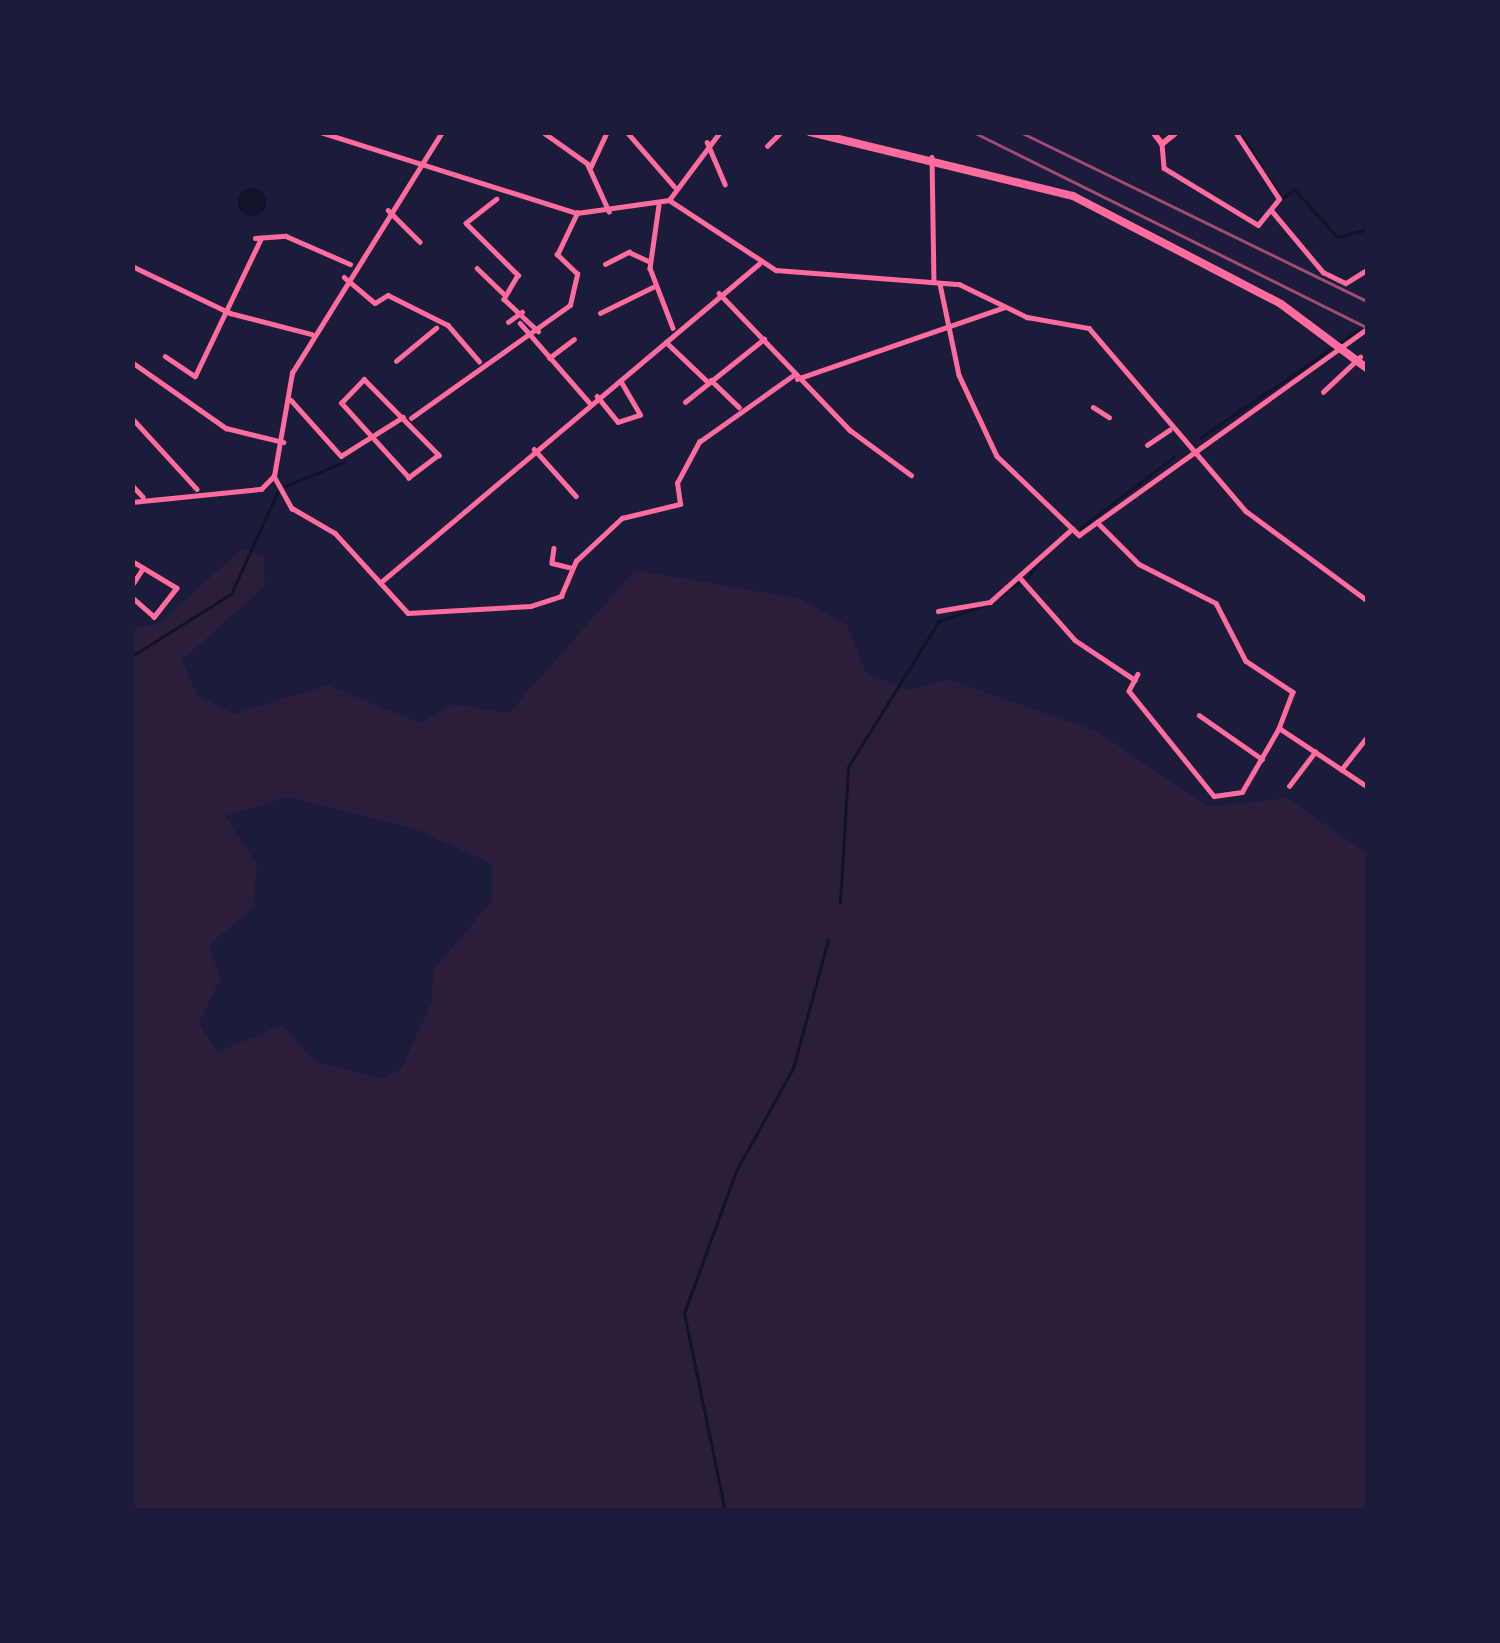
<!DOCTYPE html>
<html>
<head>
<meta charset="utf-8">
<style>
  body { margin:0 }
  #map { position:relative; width:1500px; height:1643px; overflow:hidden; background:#1b1b3a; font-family:"Nunito Sans",sans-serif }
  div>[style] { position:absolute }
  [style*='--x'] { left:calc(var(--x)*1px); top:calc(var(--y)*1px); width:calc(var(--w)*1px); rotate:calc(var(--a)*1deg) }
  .green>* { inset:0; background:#2a1e3b }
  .water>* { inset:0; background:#12122b }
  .round { border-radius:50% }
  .stream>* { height:3px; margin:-1.5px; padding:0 1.5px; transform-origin:1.5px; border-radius:1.5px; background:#12122b }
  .minor>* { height:4.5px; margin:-2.25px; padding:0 2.25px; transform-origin:2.25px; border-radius:2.25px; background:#ff6b9d }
  .tertiary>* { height:6px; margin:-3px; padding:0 3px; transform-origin:3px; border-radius:3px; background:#ff6b9d }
  .trunk>* { height:8px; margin:-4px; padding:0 4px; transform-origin:4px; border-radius:4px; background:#ff6b9d }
  .rail>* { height:3px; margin:-1.5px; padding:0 1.5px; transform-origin:1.5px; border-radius:1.5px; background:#a44b75 }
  span { translate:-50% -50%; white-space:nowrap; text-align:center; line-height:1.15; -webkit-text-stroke:10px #1b1b3a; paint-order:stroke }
  .frame { position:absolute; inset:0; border:135px solid #1b1b3a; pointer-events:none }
</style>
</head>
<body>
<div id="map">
  <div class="green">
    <i style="clip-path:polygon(evenodd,243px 548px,264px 557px,265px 586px,182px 660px,197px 695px,234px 714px,328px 685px,420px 723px,453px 704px,509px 713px,635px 570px,801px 599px,847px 625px,866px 673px,909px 690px,948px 679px,1098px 732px,1209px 807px,1287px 798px,1368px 854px,1368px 1511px,132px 1511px,132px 628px,158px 624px,243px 548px,288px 797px,410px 827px,492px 864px,492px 901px,433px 970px,432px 1002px,401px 1069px,381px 1079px,315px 1062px,282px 1025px,217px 1052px,199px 1023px,221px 977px,208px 946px,253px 908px,257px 865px,225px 816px,288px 797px)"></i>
  </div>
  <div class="water">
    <i class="round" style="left:238px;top:188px;width:28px;height:28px"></i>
  </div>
  <div class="stream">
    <i style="--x:1241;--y:135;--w:38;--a:57"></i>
    <i style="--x:1269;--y:178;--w:18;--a:56"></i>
    <i style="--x:1283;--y:198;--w:14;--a:-39"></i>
    <i style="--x:1294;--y:189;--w:64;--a:48.1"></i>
    <i style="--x:1337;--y:237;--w:32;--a:-14"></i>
    <i style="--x:1340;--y:343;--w:34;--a:-36"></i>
    <i style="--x:1201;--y:437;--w:158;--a:-34.2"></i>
    <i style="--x:285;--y:486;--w:64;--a:-22.1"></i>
    <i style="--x:1080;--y:528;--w:118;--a:-37.1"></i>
    <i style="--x:1028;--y:577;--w:22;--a:-54"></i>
    <i style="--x:1000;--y:596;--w:22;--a:-36"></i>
    <i style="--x:132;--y:656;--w:117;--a:-32.1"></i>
    <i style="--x:231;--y:594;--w:116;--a:-65.6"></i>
    <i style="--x:840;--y:903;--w:136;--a:-86.6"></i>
    <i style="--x:848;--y:767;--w:172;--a:-58.1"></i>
    <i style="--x:939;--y:621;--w:57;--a:-19.4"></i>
    <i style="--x:725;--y:1511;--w:202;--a:-101.7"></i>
    <i style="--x:684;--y:1313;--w:151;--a:-69.9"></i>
    <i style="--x:736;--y:1171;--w:118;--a:-61"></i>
    <i style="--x:793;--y:1068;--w:133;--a:-74.7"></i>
  </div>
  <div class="minor">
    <i style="--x:320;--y:132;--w:269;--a:17.5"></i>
    <i style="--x:577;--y:213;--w:93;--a:-8"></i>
    <i style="--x:669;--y:200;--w:85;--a:-53.1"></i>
    <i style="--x:543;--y:132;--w:59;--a:35.3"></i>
    <i style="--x:591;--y:166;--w:38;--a:-65"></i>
    <i style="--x:627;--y:132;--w:72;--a:49"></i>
    <i style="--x:707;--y:142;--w:46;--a:66.8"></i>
    <i style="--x:1162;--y:144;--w:24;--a:85"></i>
    <i style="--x:1164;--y:168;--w:110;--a:31.2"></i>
    <i style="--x:1258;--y:225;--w:33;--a:-51"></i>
    <i style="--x:1279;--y:199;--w:80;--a:-123.3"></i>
    <i style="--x:767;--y:146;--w:20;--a:-45"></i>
    <i style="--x:932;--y:157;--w:123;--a:89.1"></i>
    <i style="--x:588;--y:165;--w:51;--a:65.5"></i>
    <i style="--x:497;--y:199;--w:39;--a:142"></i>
    <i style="--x:466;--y:223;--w:74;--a:45"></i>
    <i style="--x:518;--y:275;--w:28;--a:120"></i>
    <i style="--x:504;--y:299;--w:47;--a:43.3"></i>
    <i style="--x:669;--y:200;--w:128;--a:33.2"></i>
    <i style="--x:776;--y:270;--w:184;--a:4.4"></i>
    <i style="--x:959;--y:284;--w:76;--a:25.9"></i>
    <i style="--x:1027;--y:317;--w:63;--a:10.1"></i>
    <i style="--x:1089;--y:328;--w:241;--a:49.4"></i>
    <i style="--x:1246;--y:511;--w:152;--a:36.4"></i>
    <i style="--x:659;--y:205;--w:64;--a:98.1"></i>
    <i style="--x:650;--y:268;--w:64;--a:69"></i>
    <i style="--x:388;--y:210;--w:45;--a:45"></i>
    <i style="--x:1272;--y:211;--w:80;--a:50.1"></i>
    <i style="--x:1323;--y:272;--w:25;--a:26"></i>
    <i style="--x:1346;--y:283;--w:26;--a:-32"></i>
    <i style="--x:255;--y:238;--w:31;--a:-4"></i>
    <i style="--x:286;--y:236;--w:70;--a:23.6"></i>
    <i style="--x:605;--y:264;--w:27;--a:-27"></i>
    <i style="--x:629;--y:252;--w:21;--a:25"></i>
    <i style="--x:132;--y:266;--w:109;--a:25.6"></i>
    <i style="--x:230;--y:313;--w:84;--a:14.5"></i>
    <i style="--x:477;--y:268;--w:36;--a:44"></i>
    <i style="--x:344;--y:277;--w:40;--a:40"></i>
    <i style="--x:375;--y:303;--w:15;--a:-32"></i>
    <i style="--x:388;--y:295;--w:67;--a:26.6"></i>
    <i style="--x:448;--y:325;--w:48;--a:49.3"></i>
    <i style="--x:940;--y:284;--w:93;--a:78.2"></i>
    <i style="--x:959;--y:375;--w:89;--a:64.9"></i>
    <i style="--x:997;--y:456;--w:114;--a:43.9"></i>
    <i style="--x:1079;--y:535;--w:355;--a:-35.6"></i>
    <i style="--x:719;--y:293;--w:190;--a:46.3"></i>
    <i style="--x:850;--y:430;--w:76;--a:36.4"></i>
    <i style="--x:600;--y:313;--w:59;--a:-26.1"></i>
    <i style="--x:508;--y:322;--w:17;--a:-36"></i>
    <i style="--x:520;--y:323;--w:105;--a:48.9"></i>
    <i style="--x:666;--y:342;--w:57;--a:43.6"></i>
    <i style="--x:165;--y:356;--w:36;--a:34"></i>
    <i style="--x:195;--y:376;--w:153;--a:-64.4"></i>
    <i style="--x:549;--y:358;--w:31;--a:-37"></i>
    <i style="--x:396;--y:361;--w:52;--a:-39.5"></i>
    <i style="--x:132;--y:362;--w:115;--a:35.1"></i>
    <i style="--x:226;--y:428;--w:59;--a:13.8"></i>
    <i style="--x:364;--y:379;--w:107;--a:45.4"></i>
    <i style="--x:439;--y:455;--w:38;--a:143"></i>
    <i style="--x:409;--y:478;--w:101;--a:-132.2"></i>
    <i style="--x:341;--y:403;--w:33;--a:-46"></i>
    <i style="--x:797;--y:379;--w:220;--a:-19.1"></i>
    <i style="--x:711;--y:380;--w:39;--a:44"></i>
    <i style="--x:1323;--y:392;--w:51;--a:-43.4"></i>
    <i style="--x:597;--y:396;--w:33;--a:51"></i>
    <i style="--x:618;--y:422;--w:23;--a:-18"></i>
    <i style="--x:640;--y:415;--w:39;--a:-120"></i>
    <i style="--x:291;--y:400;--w:75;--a:48.2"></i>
    <i style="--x:341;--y:456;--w:73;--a:-32.2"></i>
    <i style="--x:685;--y:402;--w:101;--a:-38.6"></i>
    <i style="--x:1093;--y:407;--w:19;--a:32"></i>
    <i style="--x:132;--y:418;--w:96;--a:47.5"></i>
    <i style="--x:411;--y:418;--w:195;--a:-35.4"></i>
    <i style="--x:570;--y:305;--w:32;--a:-77"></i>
    <i style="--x:577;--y:274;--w:28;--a:-136"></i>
    <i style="--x:557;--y:255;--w:47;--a:-64.5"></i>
    <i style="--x:1147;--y:445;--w:27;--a:-34"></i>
    <i style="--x:534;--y:449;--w:63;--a:48.2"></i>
    <i style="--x:274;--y:476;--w:37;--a:61"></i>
    <i style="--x:292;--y:508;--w:50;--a:30.2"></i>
    <i style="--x:335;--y:533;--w:108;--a:47.6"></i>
    <i style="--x:408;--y:613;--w:123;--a:-3.3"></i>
    <i style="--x:531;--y:606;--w:32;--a:-18"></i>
    <i style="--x:561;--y:596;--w:38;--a:-67"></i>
    <i style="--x:576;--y:561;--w:63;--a:-43.1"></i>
    <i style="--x:622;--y:518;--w:60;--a:-13.6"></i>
    <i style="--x:680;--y:504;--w:21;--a:-98"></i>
    <i style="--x:677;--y:483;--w:47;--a:-61.8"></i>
    <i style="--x:699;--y:442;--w:118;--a:-35.3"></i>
    <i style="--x:132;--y:485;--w:16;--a:47"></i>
    <i style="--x:132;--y:502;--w:130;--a:-5.8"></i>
    <i style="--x:261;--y:489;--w:18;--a:-45"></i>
    <i style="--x:274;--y:476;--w:105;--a:-80.1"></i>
    <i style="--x:292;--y:373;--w:284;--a:-58.1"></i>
    <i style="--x:1097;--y:522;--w:59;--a:45"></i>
    <i style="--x:1139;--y:564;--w:86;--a:26.9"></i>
    <i style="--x:1216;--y:603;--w:65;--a:62.7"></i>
    <i style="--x:1246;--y:661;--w:56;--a:33.4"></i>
    <i style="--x:1293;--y:692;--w:39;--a:111"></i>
    <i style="--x:1279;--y:728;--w:107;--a:33.5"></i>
    <i style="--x:554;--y:548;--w:15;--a:98"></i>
    <i style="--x:552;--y:563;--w:21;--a:14"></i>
    <i style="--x:132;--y:561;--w:52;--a:31"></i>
    <i style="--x:177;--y:588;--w:37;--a:128"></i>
    <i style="--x:154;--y:617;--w:29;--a:-139"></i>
    <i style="--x:1021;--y:579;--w:81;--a:48.5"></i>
    <i style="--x:1075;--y:640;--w:72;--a:33.7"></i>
    <i style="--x:380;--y:583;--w:495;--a:-40.1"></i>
    <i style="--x:132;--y:585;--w:20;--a:-57"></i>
    <i style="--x:938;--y:611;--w:53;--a:-9.8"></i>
    <i style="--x:990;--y:602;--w:110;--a:-41.7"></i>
    <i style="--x:1138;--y:674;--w:19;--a:118"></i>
    <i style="--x:1129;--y:691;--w:135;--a:51"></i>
    <i style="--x:1214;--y:796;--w:28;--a:-8"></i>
    <i style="--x:1242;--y:792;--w:74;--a:-60"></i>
    <i style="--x:1199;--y:715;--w:77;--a:34.9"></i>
    <i style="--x:1341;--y:770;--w:42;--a:-51.8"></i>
    <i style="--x:1289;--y:786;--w:43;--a:-52.6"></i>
  </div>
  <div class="tertiary">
    <i style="--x:1153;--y:132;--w:15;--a:53"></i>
    <i style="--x:1162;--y:144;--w:19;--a:-39"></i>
  </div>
  <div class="trunk">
    <i style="--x:810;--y:132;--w:271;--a:13.7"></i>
    <i style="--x:1073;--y:196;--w:234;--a:27.4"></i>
    <i style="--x:1281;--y:304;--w:109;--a:36.8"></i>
  </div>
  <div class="rail">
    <i style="--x:973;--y:132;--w:441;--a:26.4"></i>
    <i style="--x:1020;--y:132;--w:387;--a:26"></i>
  </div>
  <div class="frame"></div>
</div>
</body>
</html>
